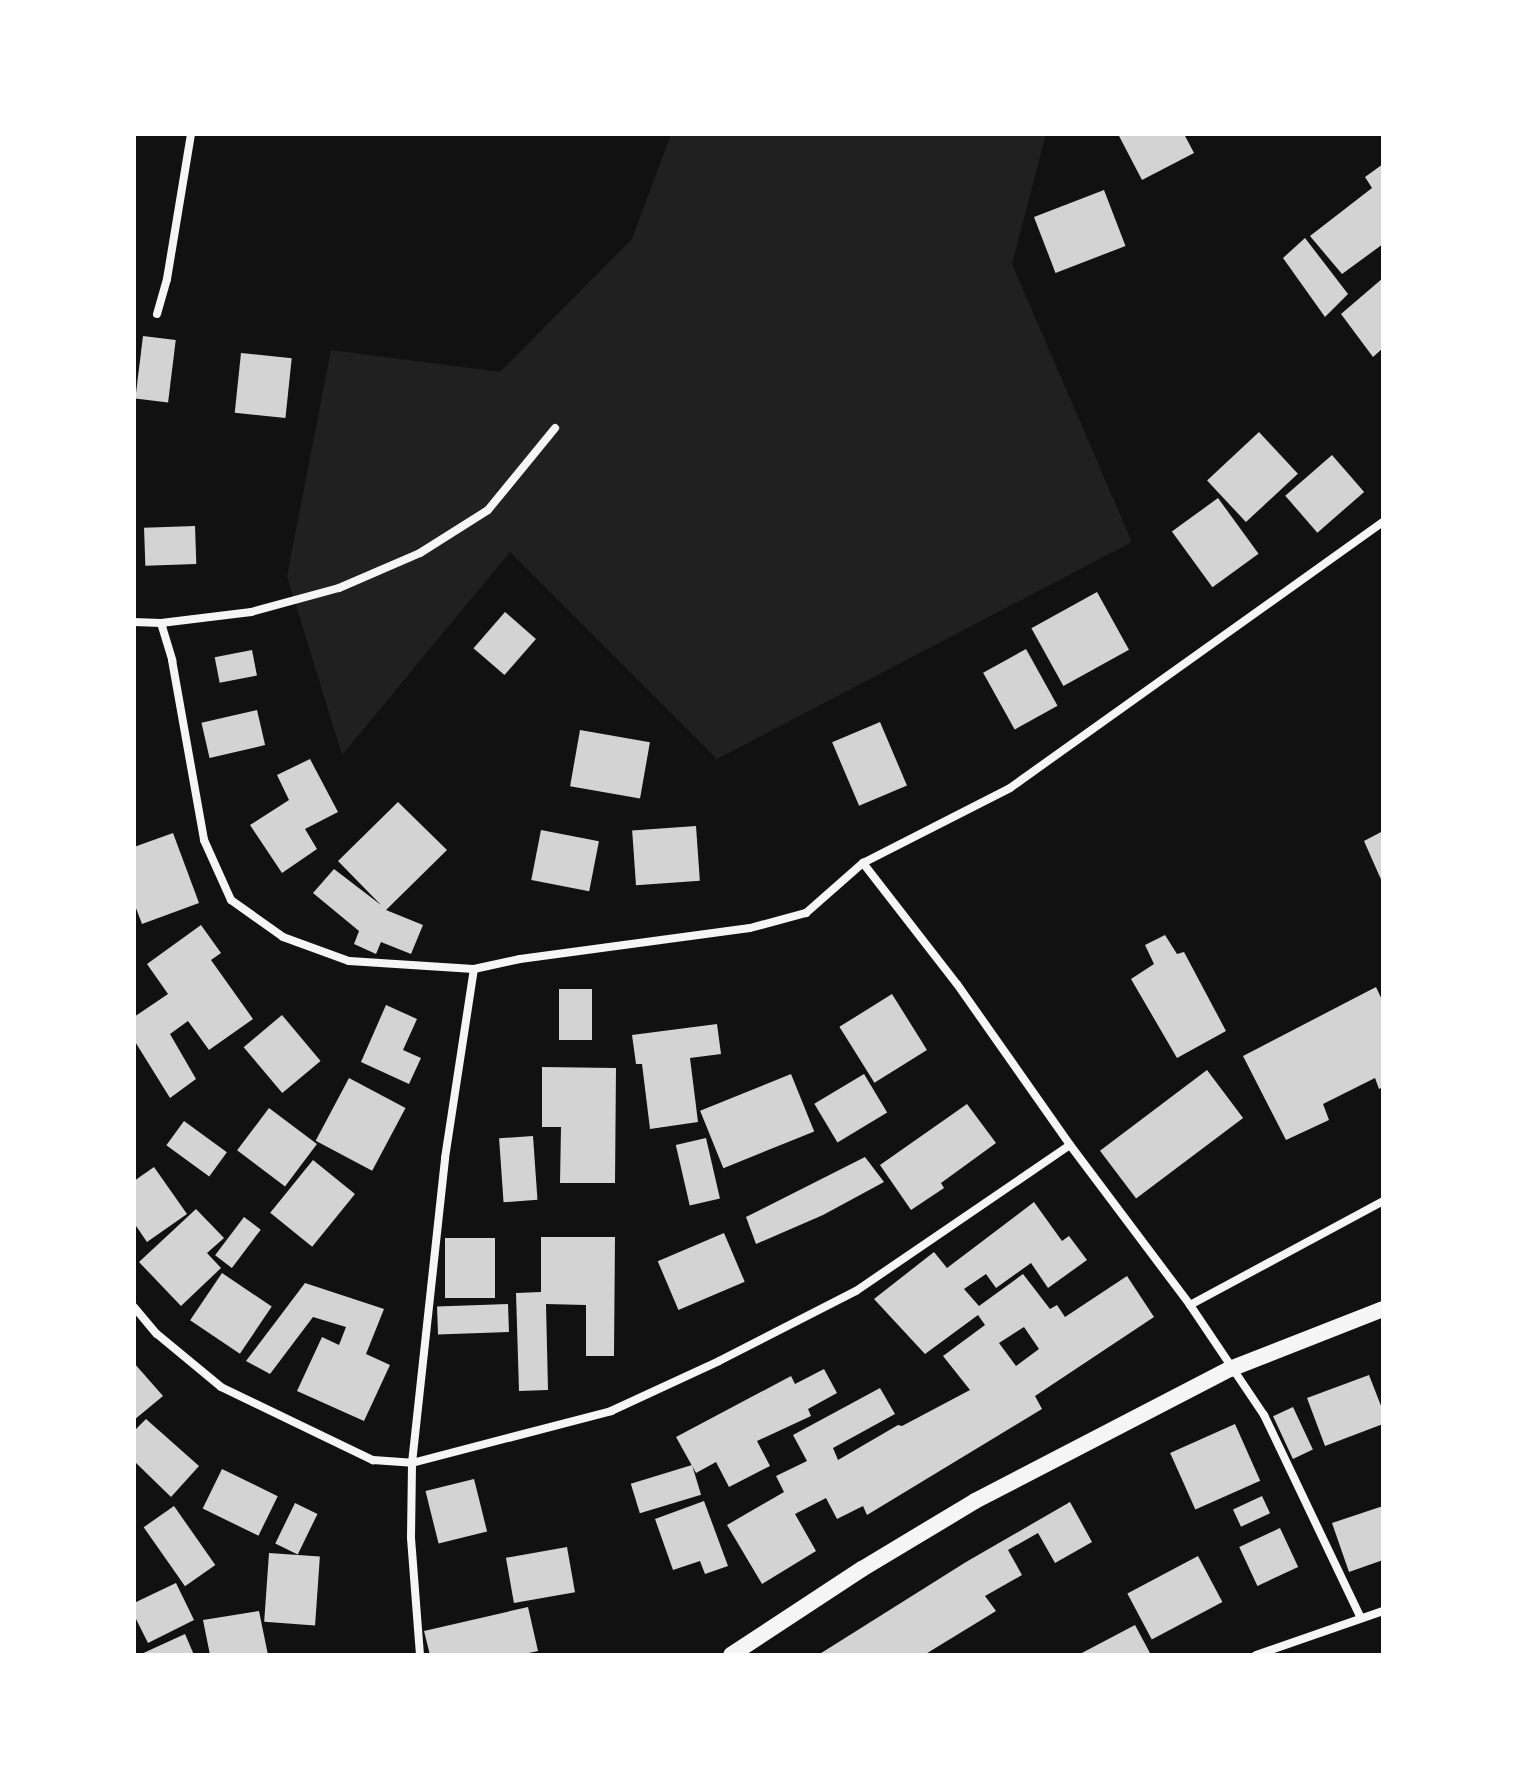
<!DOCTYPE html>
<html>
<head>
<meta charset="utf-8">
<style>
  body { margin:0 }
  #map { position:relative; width:1517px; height:1789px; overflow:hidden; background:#111; font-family:Manrope,sans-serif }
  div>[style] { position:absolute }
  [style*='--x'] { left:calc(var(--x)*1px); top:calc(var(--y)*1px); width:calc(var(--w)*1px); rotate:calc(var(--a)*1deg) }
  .green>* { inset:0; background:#202020 }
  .building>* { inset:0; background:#d3d3d3; transform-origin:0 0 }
  .minor>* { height:8px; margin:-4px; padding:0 4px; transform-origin:4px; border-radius:4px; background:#f5f5f5 }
  .secondary>* { height:16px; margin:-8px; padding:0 8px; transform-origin:8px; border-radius:8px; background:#f5f5f5 }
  span { translate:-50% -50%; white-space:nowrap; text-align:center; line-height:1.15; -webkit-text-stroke:8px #fff; paint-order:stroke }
  .frame { position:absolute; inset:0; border:136px solid #fff; pointer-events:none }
</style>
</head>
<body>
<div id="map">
  <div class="green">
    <i style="clip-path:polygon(671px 134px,1046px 134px,1012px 264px,1132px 542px,717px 759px,510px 552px,342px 755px,287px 576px,331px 350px,500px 372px,632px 239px)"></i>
  </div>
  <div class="building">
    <i style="clip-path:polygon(1118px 134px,1184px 134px,1194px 153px,1142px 180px)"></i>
    <i style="clip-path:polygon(1383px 164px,1383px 244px,1342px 274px,1310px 236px,1372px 188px,1365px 177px)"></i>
    <i style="left:1104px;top:190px;width:60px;height:75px;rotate:69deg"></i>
    <i style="clip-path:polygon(1305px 238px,1348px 294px,1325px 317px,1283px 258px)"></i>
    <i style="clip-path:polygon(1383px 278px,1383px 348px,1373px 357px,1341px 314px)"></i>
    <i style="left:143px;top:336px;width:33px;height:63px;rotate:7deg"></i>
    <i style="left:241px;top:353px;width:51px;height:60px;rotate:6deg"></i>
    <i style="left:1259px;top:432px;width:57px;height:71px;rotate:47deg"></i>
    <i style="left:1332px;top:455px;width:49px;height:62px;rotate:49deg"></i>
    <i style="left:1218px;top:498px;width:69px;height:57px;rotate:54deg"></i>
    <i style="left:195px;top:526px;width:38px;height:51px;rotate:88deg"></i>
    <i style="left:1097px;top:592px;width:66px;height:75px;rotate:61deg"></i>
    <i style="left:505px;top:612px;width:41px;height:48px;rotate:41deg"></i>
    <i style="left:1026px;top:649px;width:65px;height:49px;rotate:61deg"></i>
    <i style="left:252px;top:650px;width:26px;height:38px;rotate:79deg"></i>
    <i style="left:257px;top:710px;width:36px;height:57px;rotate:77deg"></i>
    <i style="left:880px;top:722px;width:69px;height:52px;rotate:67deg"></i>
    <i style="left:580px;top:730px;width:71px;height:57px;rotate:10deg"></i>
    <i style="clip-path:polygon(310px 759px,338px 812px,305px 829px,317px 849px,282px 873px,250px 825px,289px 800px,277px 775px)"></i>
    <i style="clip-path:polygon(398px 802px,447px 850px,386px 910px,423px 925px,411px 954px,381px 942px,376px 954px,354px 944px,359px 931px,313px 893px,334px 869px,381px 905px,338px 861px)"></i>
    <i style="left:696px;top:826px;width:55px;height:64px;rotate:86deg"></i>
    <i style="left:541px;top:830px;width:59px;height:51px;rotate:11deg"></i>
    <i style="clip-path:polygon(1383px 831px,1383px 884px,1364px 841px)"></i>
    <i style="clip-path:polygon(173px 833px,199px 903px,142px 924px,134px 903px,134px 847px)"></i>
    <i style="clip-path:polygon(201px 925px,221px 953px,211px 960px,253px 1019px,209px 1050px,188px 1021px,170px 1034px,196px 1079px,170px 1098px,134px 1040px,134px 1017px,168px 994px,147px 964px)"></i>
    <i style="clip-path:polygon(1165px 935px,1177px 954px,1184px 952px,1226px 1031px,1177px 1058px,1131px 979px,1154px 964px,1145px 945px)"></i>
    <i style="clip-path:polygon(1376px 987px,1383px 1002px,1383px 1087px,1379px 1089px,1375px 1078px,1323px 1104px,1329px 1120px,1286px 1140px,1243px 1056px)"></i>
    <i style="left:559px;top:989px;width:33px;height:51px"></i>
    <i style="left:892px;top:994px;width:66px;height:62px;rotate:58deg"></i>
    <i style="clip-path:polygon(386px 1005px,417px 1019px,403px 1050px,421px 1058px,409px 1084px,361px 1062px)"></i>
    <i style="left:282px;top:1015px;width:60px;height:50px;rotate:50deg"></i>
    <i style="clip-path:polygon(717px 1024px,721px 1054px,690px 1058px,698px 1122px,650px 1129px,642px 1064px,636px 1064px,632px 1035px)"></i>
    <i style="clip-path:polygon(542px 1067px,616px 1068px,615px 1183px,560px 1183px,561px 1127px,542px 1127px)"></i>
    <i style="left:1207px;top:1070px;width:60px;height:134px;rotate:53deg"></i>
    <i style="left:791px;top:1074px;width:62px;height:98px;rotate:68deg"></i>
    <i style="left:864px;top:1074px;width:45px;height:58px;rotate:59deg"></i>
    <i style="left:349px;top:1078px;width:64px;height:71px;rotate:28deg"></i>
    <i style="clip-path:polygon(967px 1104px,996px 1143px,941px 1183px,944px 1188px,911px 1210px,880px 1165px)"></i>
    <i style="left:269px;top:1108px;width:60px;height:53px;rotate:37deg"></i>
    <i style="left:184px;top:1121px;width:53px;height:30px;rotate:36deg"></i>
    <i style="left:533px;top:1136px;width:64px;height:34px;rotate:86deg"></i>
    <i style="left:706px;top:1138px;width:62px;height:31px;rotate:77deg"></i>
    <i style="clip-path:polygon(865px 1157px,884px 1182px,823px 1215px,756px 1244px,746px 1217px)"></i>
    <i style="left:313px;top:1160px;width:54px;height:68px;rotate:39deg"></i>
    <i style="clip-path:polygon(154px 1167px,187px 1214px,147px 1242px,134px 1223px,134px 1181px)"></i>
    <i style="clip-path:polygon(evenodd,1034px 1202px,1062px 1241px,1069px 1236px,1087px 1260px,1048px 1288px,1031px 1263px,996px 1288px,986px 1274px,964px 1289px,979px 1306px,1023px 1274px,1050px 1309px,1057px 1305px,1065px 1317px,1127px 1276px,1154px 1317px,1035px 1396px,1042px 1409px,867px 1515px,863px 1506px,837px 1519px,826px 1498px,795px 1514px,816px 1551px,762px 1584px,727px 1525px,784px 1492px,776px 1476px,807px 1461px,793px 1435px,880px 1388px,895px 1414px,833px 1448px,838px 1460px,898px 1425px,902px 1426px,970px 1390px,943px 1356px,985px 1325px,978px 1315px,925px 1354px,874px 1299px,934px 1252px,947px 1268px,1034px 1202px,1024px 1327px,1039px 1349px,1016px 1366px,999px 1343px,1024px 1327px)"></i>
    <i style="clip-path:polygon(196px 1209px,224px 1238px,207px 1253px,221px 1268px,181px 1306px,139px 1262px)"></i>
    <i style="left:244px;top:1217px;width:21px;height:48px;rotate:37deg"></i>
    <i style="left:724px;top:1233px;width:53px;height:72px;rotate:67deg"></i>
    <i style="clip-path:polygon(541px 1237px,615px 1237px,614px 1356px,586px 1356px,586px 1305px,546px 1304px,548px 1390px,519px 1391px,516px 1293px,541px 1292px)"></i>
    <i style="left:445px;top:1238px;width:50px;height:60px"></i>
    <i style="left:222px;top:1273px;width:60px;height:57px;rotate:34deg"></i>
    <i style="clip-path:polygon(305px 1283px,384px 1309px,366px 1354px,390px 1365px,364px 1421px,297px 1391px,322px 1337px,339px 1345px,346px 1327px,313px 1317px,270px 1374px,246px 1361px)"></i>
    <i style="left:508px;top:1304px;width:28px;height:71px;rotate:88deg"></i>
    <i style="clip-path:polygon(134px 1363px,163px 1396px,134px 1420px)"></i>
    <i style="clip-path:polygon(824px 1369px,837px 1393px,808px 1409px,811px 1416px,757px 1441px,770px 1466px,729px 1487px,716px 1462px,696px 1473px,676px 1437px,791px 1376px,795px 1384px)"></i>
    <i style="clip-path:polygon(1369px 1375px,1383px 1411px,1383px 1424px,1325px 1446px,1307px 1398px)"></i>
    <i style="left:1293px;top:1407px;width:47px;height:22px;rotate:65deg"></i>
    <i style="clip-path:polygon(146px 1419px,199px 1466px,171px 1497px,134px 1461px,134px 1431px)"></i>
    <i style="left:1235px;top:1424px;width:62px;height:71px;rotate:66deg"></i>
    <i style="left:692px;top:1465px;width:31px;height:64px;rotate:73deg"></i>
    <i style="left:222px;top:1469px;width:62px;height:44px;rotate:26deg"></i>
    <i style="left:474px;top:1479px;width:54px;height:50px;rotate:76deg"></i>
    <i style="left:1262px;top:1496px;width:19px;height:32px;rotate:65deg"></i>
    <i style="clip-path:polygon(704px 1501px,728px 1566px,705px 1574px,700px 1561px,673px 1570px,655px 1519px)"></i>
    <i style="clip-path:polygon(1070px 1502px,1092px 1542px,1055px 1563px,1038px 1533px,1008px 1550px,1022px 1575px,985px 1596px,996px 1611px,924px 1655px,818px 1655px,966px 1562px)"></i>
    <i style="left:295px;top:1503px;width:25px;height:45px;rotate:26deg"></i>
    <i style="left:174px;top:1506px;width:72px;height:37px;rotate:55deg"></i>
    <i style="clip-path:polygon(1383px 1506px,1383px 1560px,1349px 1572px,1332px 1523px)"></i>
    <i style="left:1280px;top:1528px;width:43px;height:45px;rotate:65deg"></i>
    <i style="left:567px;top:1547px;width:46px;height:62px;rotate:80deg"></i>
    <i style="left:269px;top:1553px;width:51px;height:69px;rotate:4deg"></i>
    <i style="left:1198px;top:1556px;width:52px;height:80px;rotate:62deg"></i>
    <i style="clip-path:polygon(176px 1583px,194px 1620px,148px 1643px,134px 1615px,134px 1603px)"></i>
    <i style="clip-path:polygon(528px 1607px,538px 1651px,519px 1655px,430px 1655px,424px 1631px)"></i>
    <i style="clip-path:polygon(259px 1611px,268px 1655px,210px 1655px,203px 1620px)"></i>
    <i style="clip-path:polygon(1135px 1625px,1151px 1655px,1078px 1655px)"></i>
    <i style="clip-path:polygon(185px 1634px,194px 1655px,139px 1655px)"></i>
  </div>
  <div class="minor">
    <i style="--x:157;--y:314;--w:36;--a:-74"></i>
    <i style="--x:167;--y:279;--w:147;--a:-80.6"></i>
    <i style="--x:134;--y:622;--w:27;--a:2"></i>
    <i style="--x:161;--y:623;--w:91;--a:-7"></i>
    <i style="--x:251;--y:612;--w:91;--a:-15.3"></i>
    <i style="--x:339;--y:588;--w:88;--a:-23.4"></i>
    <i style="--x:420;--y:553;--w:80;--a:-32.3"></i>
    <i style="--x:488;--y:510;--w:106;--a:-50.7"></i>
    <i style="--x:161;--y:623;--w:39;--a:73"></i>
    <i style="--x:172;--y:660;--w:183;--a:79.9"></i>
    <i style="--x:204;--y:840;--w:66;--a:65.8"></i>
    <i style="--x:231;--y:900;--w:64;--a:35.4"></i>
    <i style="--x:283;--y:937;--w:70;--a:20"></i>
    <i style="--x:349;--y:961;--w:125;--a:3.7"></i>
    <i style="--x:863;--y:863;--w:153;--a:52.2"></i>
    <i style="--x:957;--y:984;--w:197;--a:54.9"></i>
    <i style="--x:1070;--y:1145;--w:200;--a:53.1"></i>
    <i style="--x:1190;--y:1305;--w:133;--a:56.1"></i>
    <i style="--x:1264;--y:1415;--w:225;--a:64.5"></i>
    <i style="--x:1190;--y:1305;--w:219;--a:-28.3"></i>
    <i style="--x:134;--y:1307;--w:35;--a:50"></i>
    <i style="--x:157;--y:1334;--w:83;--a:39.6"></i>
    <i style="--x:221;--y:1387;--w:169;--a:25.7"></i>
    <i style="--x:373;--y:1460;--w:39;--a:4"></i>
    <i style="--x:412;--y:1463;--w:206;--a:-14.6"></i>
    <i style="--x:611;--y:1411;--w:119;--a:-24.8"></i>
    <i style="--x:719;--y:1361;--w:154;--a:-27.1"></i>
    <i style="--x:856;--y:1291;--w:259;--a:-34.3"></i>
    <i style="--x:420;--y:1655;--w:118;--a:-94.4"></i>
    <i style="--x:411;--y:1537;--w:74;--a:-89.2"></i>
    <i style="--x:412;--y:1463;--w:307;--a:-83.8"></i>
    <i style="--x:445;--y:1158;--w:191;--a:-81.3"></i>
    <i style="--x:474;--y:969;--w:47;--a:-12.3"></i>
    <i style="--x:520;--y:959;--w:232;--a:-7.7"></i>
    <i style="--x:750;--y:928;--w:58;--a:-15"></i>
    <i style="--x:806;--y:913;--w:76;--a:-41.3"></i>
    <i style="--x:863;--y:863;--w:165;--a:-27"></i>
    <i style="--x:1010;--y:788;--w:458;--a:-35.5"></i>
    <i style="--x:1256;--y:1655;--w:134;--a:-19.1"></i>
  </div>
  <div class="secondary">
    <i style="--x:731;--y:1655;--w:157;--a:-33.3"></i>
    <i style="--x:862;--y:1569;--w:132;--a:-31"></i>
    <i style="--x:975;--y:1501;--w:287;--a:-27.4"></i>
    <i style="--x:1230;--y:1369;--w:164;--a:-21.4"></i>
  </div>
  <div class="frame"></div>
</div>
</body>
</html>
